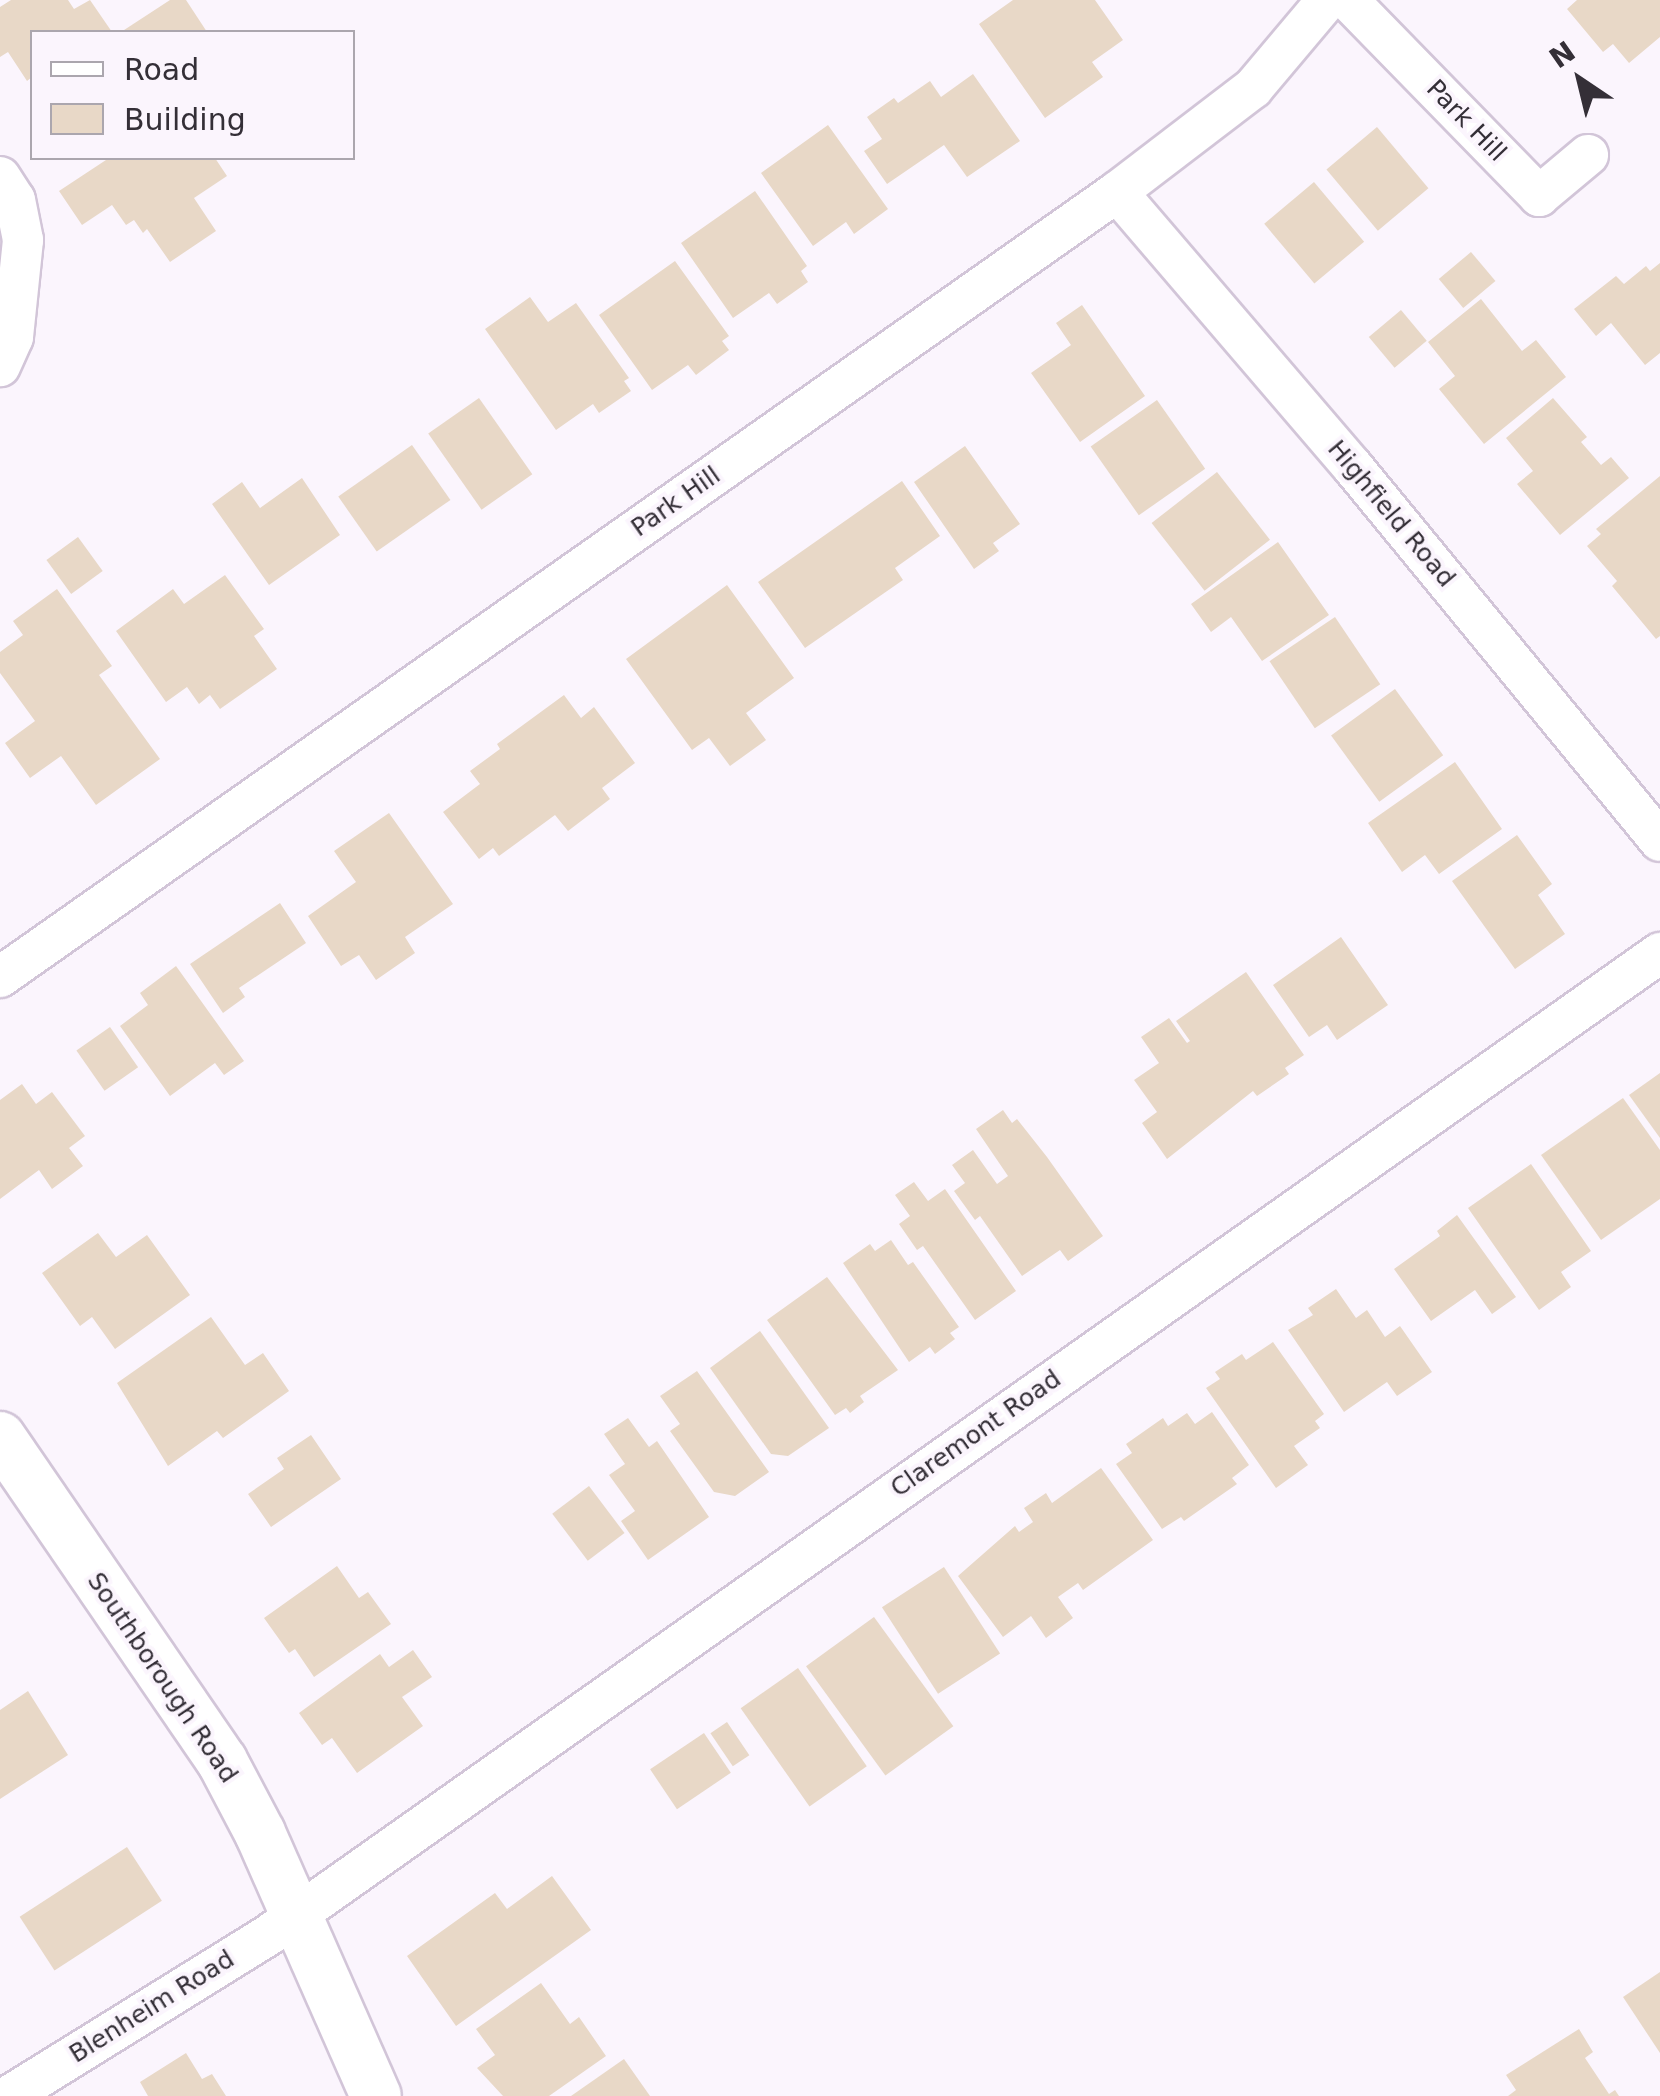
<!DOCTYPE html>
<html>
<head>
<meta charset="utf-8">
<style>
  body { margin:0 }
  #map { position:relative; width:1660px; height:2096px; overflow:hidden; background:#fbf5fd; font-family:"DejaVu Sans",sans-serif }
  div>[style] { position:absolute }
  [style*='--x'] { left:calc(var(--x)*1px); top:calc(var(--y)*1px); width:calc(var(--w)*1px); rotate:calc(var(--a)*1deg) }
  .building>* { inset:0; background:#e8d8c7; transform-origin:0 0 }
  .roads { filter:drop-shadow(2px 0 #d2c5d8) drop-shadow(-2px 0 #d2c5d8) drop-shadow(0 2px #d2c5d8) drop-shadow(0 -2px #d2c5d8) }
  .minor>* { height:40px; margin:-20px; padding:0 20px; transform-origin:20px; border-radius:20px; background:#fff }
  .tertiary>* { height:50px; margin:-25px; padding:0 25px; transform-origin:25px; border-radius:25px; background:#fff }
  span { translate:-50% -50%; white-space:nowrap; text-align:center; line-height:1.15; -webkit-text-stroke:8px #fbf5fd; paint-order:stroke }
  .street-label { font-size:25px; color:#342f37 }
  .legend { position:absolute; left:30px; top:30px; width:325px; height:130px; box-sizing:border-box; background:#fbf5fd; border:2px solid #aba6ae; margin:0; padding:12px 18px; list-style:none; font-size:30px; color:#342f37 }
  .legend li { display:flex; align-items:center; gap:20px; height:50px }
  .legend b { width:50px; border:2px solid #aba6ae }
  .north { position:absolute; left:1530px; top:30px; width:100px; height:100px; -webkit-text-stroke:8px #fbf5fd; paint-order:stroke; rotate:325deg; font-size:28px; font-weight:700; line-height:40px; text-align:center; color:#342f37 }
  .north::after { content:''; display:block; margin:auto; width:35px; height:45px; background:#342f37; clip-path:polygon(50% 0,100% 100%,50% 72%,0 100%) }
</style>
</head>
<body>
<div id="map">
  <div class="building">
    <i style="clip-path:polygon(11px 0,68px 0,74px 9px,90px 0,112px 32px,32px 32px,32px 77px,27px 81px,8px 52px,0 57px,0 7px)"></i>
    <i style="clip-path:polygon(170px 0,186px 0,207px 32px,121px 32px)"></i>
    <i style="clip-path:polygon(1013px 0,1095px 0,1123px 40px,1092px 62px,1103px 77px,1045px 118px,979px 24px)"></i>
    <i style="clip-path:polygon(1577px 0,1660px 0,1660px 37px,1629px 63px,1613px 44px,1603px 52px,1567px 9px)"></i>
    <i style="clip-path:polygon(973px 74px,1020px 141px,967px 177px,944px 145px,887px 184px,864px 151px,882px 139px,867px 117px,894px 98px,898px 103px,930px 81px,941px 97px)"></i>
    <i style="clip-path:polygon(828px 125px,888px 209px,854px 234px,846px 222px,813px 246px,761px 173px)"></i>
    <i style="left:1377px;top:127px;width:80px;height:66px;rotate:50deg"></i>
    <i style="clip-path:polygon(109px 158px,215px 158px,227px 176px,194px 198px,216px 231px,170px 262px,147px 229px,143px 233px,134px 220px,126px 225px,112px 205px,82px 225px,59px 191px)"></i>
    <i style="left:1314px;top:182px;width:78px;height:65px;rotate:50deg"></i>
    <i style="clip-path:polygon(755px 191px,807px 266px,801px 271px,808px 282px,777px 304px,769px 293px,733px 318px,681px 243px)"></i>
    <i style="left:1471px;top:252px;width:38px;height:42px;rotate:50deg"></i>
    <i style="clip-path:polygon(675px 261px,729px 336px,722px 341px,729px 350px,696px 375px,688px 365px,652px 390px,599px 315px)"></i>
    <i style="clip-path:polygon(1660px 263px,1660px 353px,1645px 365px,1611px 323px,1596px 336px,1574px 309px,1616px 276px,1624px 284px,1646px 266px,1650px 271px)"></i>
    <i style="clip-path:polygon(530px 297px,548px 322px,576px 303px,629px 378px,624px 381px,631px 391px,599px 413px,593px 404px,556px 430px,485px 329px)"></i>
    <i style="clip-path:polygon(1481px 299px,1522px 351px,1536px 340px,1566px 377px,1484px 444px,1439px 389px,1455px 376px,1428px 342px)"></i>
    <i style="clip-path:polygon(1082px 305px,1145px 396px,1080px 442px,1031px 373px,1071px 345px,1056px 323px)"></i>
    <i style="left:1401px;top:310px;width:40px;height:42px;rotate:50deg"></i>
    <i style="left:479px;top:398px;width:93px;height:62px;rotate:55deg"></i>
    <i style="clip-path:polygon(1553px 398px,1587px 437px,1581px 442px,1601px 465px,1611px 457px,1629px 478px,1560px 535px,1517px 484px,1533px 471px,1506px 438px)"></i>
    <i style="left:1157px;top:400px;width:84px;height:81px;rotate:55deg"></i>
    <i style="left:412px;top:445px;width:67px;height:90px;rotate:55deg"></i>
    <i style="clip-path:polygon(965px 446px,1020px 524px,993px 543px,999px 551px,974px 569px,914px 482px)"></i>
    <i style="left:1217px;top:472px;width:86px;height:83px;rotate:52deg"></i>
    <i style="clip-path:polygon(1660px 476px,1660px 636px,1656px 639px,1612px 586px,1617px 581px,1587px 546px,1601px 534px,1596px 529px)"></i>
    <i style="clip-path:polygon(302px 478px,340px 535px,269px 585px,212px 504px,242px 482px,260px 508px)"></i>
    <i style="clip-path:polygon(902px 481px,940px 536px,895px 568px,903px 580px,805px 648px,758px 582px)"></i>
    <i style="left:78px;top:537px;width:42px;height:39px;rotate:54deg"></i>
    <i style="clip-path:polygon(1278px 542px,1329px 615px,1262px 661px,1231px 617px,1211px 632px,1191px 604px)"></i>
    <i style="clip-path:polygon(225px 575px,264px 629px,254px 636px,277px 669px,220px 709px,210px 695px,199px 704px,187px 687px,166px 702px,116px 631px,173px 589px,184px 604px)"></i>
    <i style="clip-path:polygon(727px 585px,794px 678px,746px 713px,766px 740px,730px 766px,709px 738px,692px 750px,626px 659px)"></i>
    <i style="clip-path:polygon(57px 589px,112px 666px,99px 675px,160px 759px,96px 805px,61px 756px,30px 778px,5px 743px,35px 721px,0 673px,0 652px,23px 635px,13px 621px)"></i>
    <i style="left:1335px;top:617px;width:81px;height:79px;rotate:56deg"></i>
    <i style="left:1395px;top:689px;width:82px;height:79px;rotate:54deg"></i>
    <i style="clip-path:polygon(564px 695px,581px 718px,594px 707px,635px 763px,602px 788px,610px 799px,568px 831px,555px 815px,499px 856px,493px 848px,479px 859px,443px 812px,480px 784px,470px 771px,500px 749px,497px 744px)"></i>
    <i style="clip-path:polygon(1455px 762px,1502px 829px,1439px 874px,1425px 855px,1402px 872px,1368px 823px)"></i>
    <i style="clip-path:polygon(389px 813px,453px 904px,405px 937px,415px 953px,376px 980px,359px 955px,341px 966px,308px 916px,356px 882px,334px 851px)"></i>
    <i style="clip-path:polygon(1517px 835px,1552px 884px,1538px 895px,1565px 934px,1515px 969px,1452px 881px)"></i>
    <i style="clip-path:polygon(280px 903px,306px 943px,239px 988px,245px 997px,223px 1013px,190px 964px)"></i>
    <i style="clip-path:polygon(1341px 937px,1388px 1005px,1337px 1040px,1327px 1025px,1309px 1037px,1273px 985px)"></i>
    <i style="clip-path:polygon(176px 966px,244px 1061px,224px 1075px,215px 1063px,170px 1096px,120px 1026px,148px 1005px,140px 993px)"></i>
    <i style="clip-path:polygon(1246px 972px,1304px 1055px,1285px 1068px,1289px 1074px,1257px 1096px,1253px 1091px,1167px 1159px,1142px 1123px,1157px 1112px,1134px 1080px,1159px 1063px,1141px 1037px,1169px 1018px,1187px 1043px,1190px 1041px,1176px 1021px)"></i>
    <i style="left:110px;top:1027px;width:49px;height:41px;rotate:55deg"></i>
    <i style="clip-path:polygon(1660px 1073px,1660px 1138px,1629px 1095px)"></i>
    <i style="clip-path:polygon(22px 1084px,36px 1104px,52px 1092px,85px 1136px,69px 1148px,83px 1166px,52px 1189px,39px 1170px,0 1199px,0 1100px)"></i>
    <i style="clip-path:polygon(1623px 1098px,1660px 1150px,1660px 1199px,1601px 1240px,1541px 1155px)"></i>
    <i style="clip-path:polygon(1003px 1110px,1012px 1123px,1017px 1119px,1047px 1157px,1103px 1236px,1068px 1261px,1060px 1250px,1022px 1276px,980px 1216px,975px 1220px,954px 1191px,965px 1183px,952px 1165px,973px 1150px,997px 1184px,1008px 1176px,976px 1129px)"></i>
    <i style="clip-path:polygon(1531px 1164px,1591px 1251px,1561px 1272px,1571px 1287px,1539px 1310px,1468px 1208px)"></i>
    <i style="clip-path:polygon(914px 1182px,928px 1201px,945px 1189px,1016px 1291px,975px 1320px,923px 1246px,917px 1250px,899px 1224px,910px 1216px,895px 1195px)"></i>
    <i style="clip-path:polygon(1457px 1215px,1516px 1297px,1492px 1314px,1475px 1290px,1431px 1321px,1394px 1269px,1440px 1236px,1437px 1231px)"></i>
    <i style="clip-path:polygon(98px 1233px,116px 1257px,147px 1235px,190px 1295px,115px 1349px,92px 1317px,80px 1326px,42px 1273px)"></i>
    <i style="clip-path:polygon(891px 1240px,908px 1265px,913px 1262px,959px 1327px,950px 1333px,955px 1339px,935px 1354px,930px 1347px,909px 1362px,843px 1263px,870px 1244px,875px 1251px)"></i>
    <i style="clip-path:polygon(827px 1277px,898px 1370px,860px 1396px,864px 1402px,850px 1413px,846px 1408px,835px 1415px,767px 1320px)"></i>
    <i style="clip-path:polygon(1336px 1289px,1356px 1318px,1367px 1310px,1385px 1337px,1400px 1326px,1432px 1372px,1397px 1396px,1387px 1382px,1344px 1412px,1288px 1330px,1313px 1315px,1308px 1308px)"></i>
    <i style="clip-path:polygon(211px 1317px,245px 1365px,263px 1353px,289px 1391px,223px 1438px,217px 1431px,168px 1466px,117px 1383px)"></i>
    <i style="clip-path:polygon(760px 1331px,829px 1428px,788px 1456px,771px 1454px,710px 1368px)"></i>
    <i style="clip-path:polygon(1273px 1342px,1324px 1414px,1315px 1421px,1320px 1428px,1294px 1446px,1308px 1465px,1276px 1488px,1206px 1388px,1220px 1379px,1215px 1372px,1242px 1354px,1246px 1360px)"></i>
    <i style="clip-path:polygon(697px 1371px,769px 1472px,735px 1496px,714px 1492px,670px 1431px,680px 1424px,660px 1396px)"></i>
    <i style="clip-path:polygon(1212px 1412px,1249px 1465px,1232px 1478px,1237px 1484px,1184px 1521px,1181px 1517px,1162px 1529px,1116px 1464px,1132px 1453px,1126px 1444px,1163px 1418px,1168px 1426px,1187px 1413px,1195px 1424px)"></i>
    <i style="clip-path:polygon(628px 1418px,649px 1447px,657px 1441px,709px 1517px,648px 1560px,621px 1521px,635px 1511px,609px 1475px,625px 1464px,604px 1434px)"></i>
    <i style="clip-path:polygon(311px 1435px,341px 1479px,271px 1527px,248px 1494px,284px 1469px,277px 1458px)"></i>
    <i style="clip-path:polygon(1101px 1468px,1153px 1540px,1083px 1590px,1078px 1583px,1058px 1597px,1073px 1618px,1046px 1638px,1031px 1616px,1003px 1637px,958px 1576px,1015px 1526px,1019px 1532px,1033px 1522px,1024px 1508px,1046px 1493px,1052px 1503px)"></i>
    <i style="left:589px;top:1486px;width:59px;height:46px;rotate:53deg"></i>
    <i style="clip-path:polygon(337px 1566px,359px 1598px,368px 1592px,391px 1624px,314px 1677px,295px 1649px,289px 1653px,264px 1618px)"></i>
    <i style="left:944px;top:1567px;width:103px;height:74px;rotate:57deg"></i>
    <i style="left:874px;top:1617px;width:135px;height:84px;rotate:54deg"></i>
    <i style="clip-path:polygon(413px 1650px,432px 1677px,402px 1697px,423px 1726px,357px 1773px,332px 1738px,322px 1745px,299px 1713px,380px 1654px,389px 1667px)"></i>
    <i style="left:798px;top:1668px;width:120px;height:70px;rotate:55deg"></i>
    <i style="clip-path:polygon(28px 1691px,68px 1755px,0 1799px,0 1710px)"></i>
    <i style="left:727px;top:1722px;width:40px;height:20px;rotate:56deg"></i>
    <i style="left:704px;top:1733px;width:48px;height:65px;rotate:56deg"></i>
    <i style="left:127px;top:1847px;width:64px;height:128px;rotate:57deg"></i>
    <i style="clip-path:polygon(552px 1876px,591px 1930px,456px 2026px,407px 1956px,495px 1893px,507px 1909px)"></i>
    <i style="clip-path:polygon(1660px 1972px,1660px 2053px,1623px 1997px)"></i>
    <i style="clip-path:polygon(541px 1983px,570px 2024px,579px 2017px,606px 2056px,549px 2096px,503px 2096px,477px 2068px,495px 2055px,476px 2029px)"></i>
    <i style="clip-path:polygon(1579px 2029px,1593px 2052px,1585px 2058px,1609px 2094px,1615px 2090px,1619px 2096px,1508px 2096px,1516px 2090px,1506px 2075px)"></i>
    <i style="clip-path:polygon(186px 2053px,202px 2079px,212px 2074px,226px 2096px,148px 2096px,140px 2082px)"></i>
    <i style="clip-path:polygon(624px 2059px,650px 2096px,571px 2096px)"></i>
  </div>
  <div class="roads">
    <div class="minor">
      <i style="--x:1348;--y:0;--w:274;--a:45.7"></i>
      <i style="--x:1539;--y:196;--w:64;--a:-39.9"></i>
      <i style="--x:0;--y:177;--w:27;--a:57"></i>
      <i style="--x:15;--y:200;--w:41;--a:78.7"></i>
      <i style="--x:23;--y:240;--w:98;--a:95.9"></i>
      <i style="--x:13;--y:337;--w:32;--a:114"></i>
      <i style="--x:1117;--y:192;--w:361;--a:49.4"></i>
      <i style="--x:1352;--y:466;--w:485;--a:50.6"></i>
      <i style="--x:0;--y:977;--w:1365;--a:-35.1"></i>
      <i style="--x:1117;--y:192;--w:171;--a:-37.4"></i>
      <i style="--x:1253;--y:88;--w:115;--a:-49.9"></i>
      <i style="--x:9;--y:2096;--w:304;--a:-31.8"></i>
      <i style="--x:267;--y:1936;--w:1705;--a:-35.21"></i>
    </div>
    <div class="tertiary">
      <i style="--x:0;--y:1437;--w:393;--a:55.6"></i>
      <i style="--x:222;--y:1761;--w:81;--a:62.2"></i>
      <i style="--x:260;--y:1833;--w:287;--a:66.2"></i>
    </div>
  </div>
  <div class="street-label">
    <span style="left:1466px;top:121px;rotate:46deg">Park Hill</span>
    <span style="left:676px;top:502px;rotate:-35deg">Park Hill</span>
    <span style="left:1391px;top:514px;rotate:50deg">Highfield Road</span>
    <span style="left:976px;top:1434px;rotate:-35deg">Claremont Road</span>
    <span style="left:162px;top:1678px;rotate:56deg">Southborough Road</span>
    <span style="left:152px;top:2007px;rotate:-32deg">Blenheim Road</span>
  </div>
  <ul class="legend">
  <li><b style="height:12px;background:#fff"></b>Road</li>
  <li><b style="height:28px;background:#e8d8c7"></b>Building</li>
  </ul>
  <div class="north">N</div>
</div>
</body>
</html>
